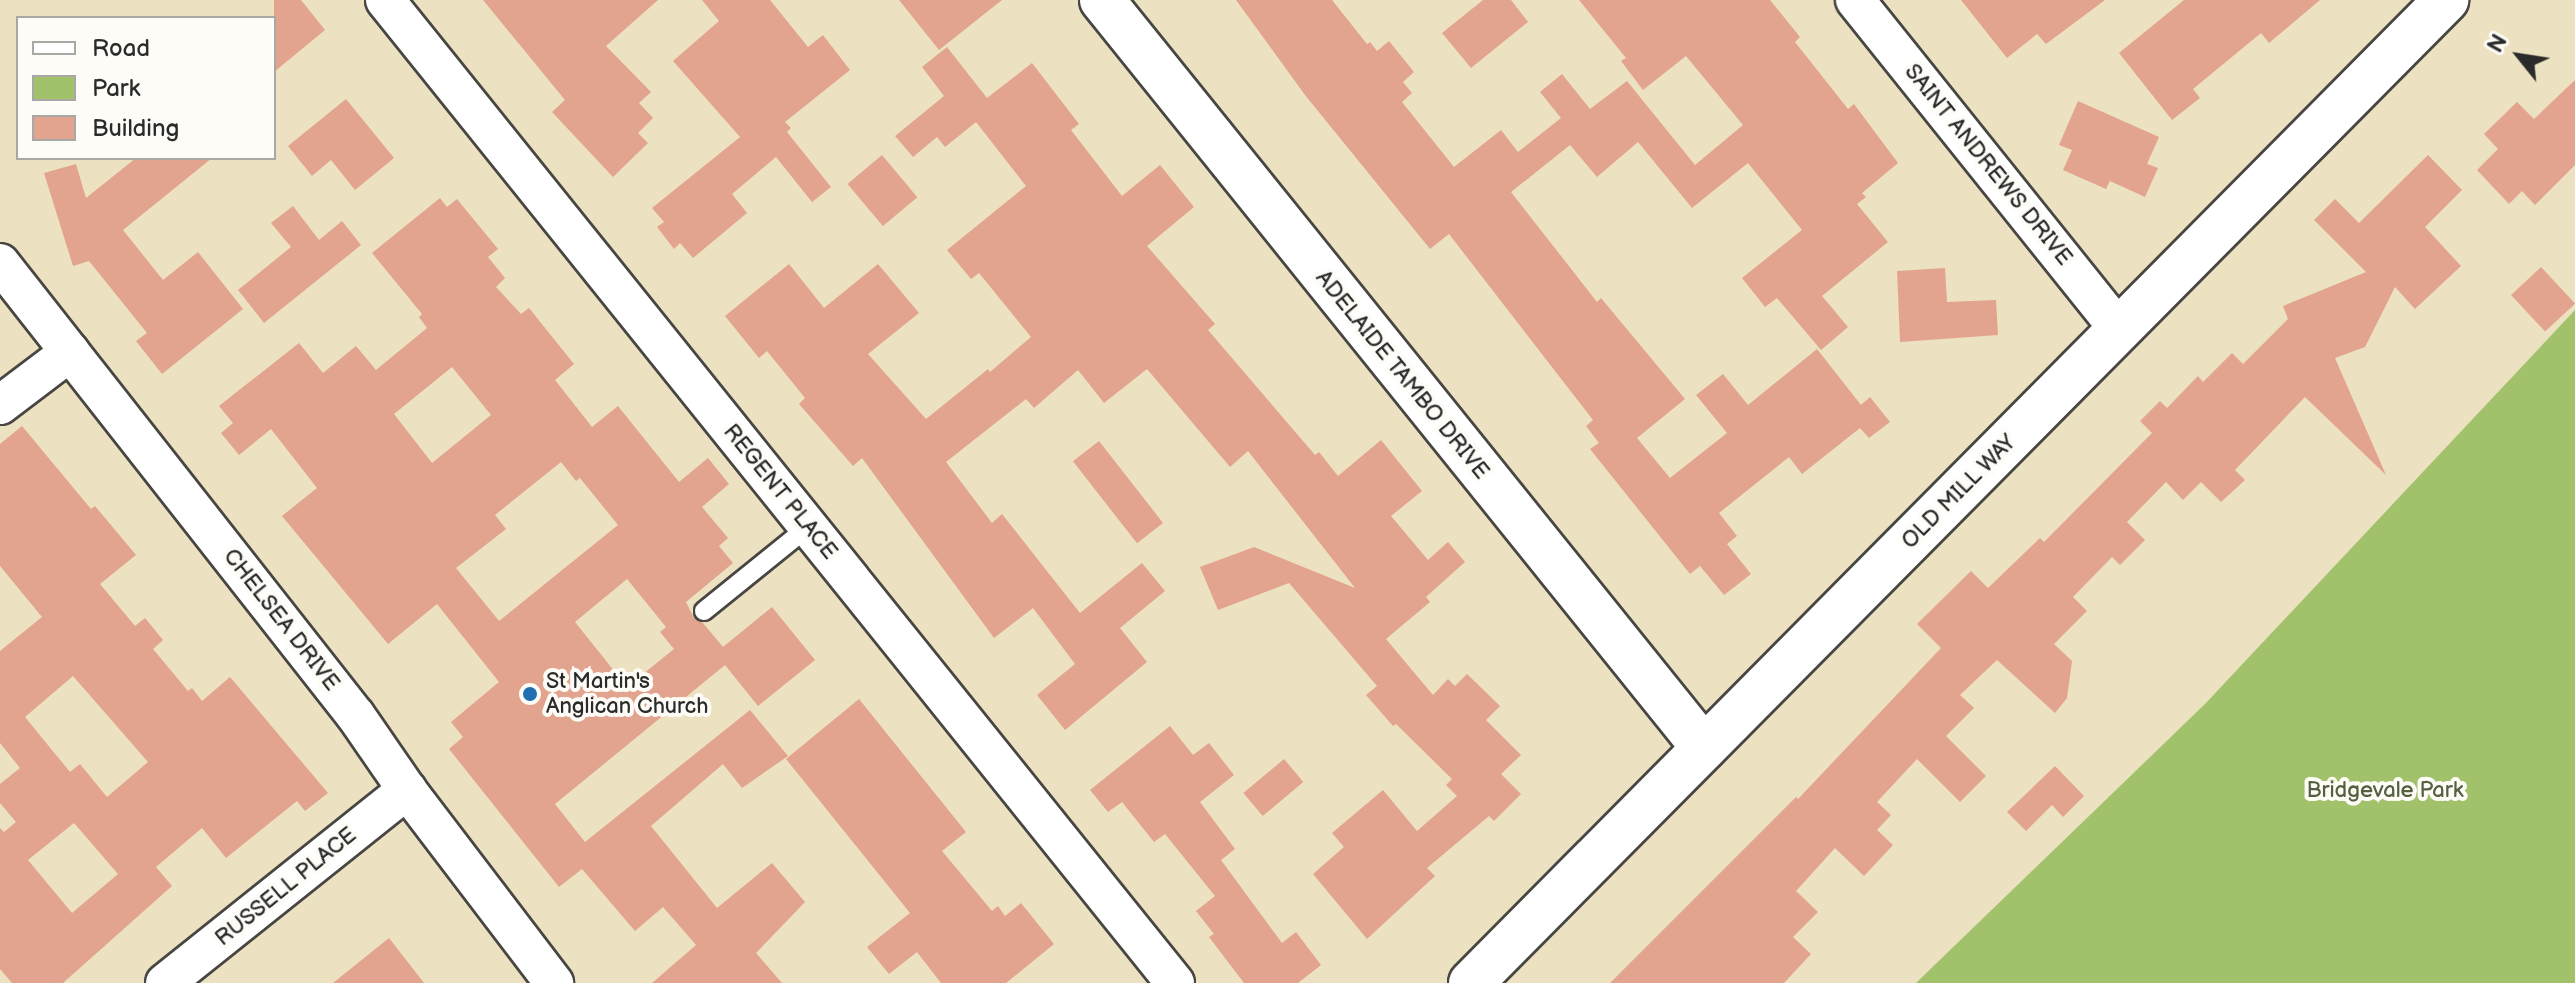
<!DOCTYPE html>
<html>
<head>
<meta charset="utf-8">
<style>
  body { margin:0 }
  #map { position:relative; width:2575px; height:983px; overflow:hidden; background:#ece1c1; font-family:"Balsamiq Sans",sans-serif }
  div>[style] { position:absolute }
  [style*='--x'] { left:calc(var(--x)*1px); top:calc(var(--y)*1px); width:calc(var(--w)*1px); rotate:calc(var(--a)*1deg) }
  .green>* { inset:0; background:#a1c26b }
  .building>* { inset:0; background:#e2a48e; transform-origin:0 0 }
  .roads { filter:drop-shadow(2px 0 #484642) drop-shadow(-2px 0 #484642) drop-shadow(0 2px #484642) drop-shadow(0 -2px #484642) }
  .lane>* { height:18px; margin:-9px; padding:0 9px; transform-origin:9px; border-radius:9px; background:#fff }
  .street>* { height:38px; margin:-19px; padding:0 19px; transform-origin:19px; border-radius:19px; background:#fff }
  .secondary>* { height:44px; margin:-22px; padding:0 22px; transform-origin:22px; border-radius:22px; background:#fff }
  .dots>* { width:22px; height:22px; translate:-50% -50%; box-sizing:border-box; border:4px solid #fdfcf7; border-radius:50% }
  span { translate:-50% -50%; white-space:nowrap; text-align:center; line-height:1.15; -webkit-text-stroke:8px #fdfcf7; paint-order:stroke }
  .street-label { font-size:22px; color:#2b2b2b }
  .poi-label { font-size:22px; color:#2b2b2b }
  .left { translate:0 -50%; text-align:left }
  .park-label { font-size:22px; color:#546041 }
  .legend { position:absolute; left:16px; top:16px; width:260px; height:144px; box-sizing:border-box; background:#fdfcf7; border:2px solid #a9a8a5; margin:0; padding:10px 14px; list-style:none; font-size:24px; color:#2b2b2b }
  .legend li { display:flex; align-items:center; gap:16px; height:40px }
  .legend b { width:40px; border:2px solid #a9a8a5 }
  .north { position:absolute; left:2479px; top:16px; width:80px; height:80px; -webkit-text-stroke:6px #fdfcf7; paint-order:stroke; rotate:300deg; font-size:22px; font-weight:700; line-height:32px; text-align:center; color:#2b2b2b }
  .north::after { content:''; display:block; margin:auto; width:28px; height:36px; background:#2b2b2b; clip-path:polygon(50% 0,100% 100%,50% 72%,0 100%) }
</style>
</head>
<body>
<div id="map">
  <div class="green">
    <i style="clip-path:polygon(2575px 310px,2575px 983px,1916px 983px,2205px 704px)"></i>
  </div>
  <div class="building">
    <i style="clip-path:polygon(274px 0,301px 0,325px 30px,274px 72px)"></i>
    <i style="clip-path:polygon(483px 0,658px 0,606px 46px,651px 92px,639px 103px,653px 118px,638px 133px,648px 143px,613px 177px,552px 112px,565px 100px)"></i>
    <i style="clip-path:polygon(702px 0,770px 0,808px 47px,823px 35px,850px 70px,785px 122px,791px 128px,787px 132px,831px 187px,812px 202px,776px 157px,732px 194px,747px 213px,693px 258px,680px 243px,674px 249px,657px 227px,664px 222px,652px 208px,740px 137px,673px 61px,719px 21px)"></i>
    <i style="clip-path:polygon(899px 0,1002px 0,939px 50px)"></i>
    <i style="clip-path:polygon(1236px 0,1332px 0,1367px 44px,1370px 42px,1377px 51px,1389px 41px,1414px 72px,1403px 82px,1412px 93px,1402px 102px,1454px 167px,1501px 130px,1518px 152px,1561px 118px,1540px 92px,1562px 74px,1590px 109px,1627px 81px,1695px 165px,1743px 125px,1686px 56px,1643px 90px,1621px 61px,1626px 58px,1579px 0,1770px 0,1800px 37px,1795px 42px,1848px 109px,1854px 104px,1898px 163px,1862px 193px,1866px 197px,1857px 204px,1888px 242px,1822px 296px,1848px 327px,1821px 350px,1777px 298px,1765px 307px,1742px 278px,1802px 230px,1748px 163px,1692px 208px,1638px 142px,1597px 177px,1570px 145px,1511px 192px,1597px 302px,1601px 298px,1685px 399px,1637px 438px,1670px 478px,1727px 433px,1696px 395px,1723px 374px,1748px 405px,1817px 349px,1861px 405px,1870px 397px,1890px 422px,1869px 438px,1860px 428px,1802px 474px,1789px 457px,1719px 513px,1737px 536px,1727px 544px,1751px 574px,1724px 595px,1700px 566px,1690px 574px,1590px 449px,1599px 443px,1586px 426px,1593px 420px,1449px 234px,1430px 249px,1305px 95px)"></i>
    <i style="clip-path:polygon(1483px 0,1511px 0,1528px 22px,1471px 68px,1442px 33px)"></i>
    <i style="clip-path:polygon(1961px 0,2105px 0,2046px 44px,2037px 34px,2007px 58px)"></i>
    <i style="clip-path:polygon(2184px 0,2320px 0,2269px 43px,2261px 33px,2193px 89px,2200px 98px,2172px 120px,2119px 53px)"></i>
    <i style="clip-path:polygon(947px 47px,987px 98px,1032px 63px,1079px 124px,1071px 130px,1122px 196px,1160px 165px,1194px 207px,1147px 246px,1215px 324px,1208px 330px,1315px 455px,1319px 452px,1338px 476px,1381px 440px,1422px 491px,1391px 516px,1428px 560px,1448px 542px,1465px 562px,1426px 597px,1430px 602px,1386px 639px,1433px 695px,1448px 679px,1455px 686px,1467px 674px,1500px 706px,1486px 720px,1521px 755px,1501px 774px,1521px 794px,1494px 821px,1489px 816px,1427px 868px,1435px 876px,1367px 939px,1313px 874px,1344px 847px,1332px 833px,1383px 790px,1417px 831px,1457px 796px,1446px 785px,1452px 779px,1396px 724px,1393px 726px,1366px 695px,1377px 686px,1289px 583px,1218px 610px,1200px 567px,1254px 547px,1355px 588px,1248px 451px,1230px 467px,1147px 369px,1104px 403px,1078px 370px,1034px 408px,1026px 399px,946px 462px,992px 523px,1002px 514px,1080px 613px,1142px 563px,1165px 591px,1120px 628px,1147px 662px,1065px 730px,1037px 695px,1075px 664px,1033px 608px,994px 638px,862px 458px,853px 466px,799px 404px,805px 398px,767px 351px,759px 358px,725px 316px,789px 264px,824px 308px,878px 264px,919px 313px,868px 354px,926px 419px,988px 369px,990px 372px,1031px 337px,979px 273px,971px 279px,947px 250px,1026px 186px,976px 122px,945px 147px,937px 137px,913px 157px,895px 136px,944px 96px,922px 67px)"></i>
    <i style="clip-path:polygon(2575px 80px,2575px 165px,2535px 205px,2522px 191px,2509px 204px,2477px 170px,2498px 149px,2484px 134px,2517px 102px,2534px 119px)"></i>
    <i style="clip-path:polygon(346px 99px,394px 158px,355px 190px,331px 160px,312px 176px,288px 146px)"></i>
    <i style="clip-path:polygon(2078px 101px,2159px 137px,2147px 164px,2158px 168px,2145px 197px,2110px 181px,2106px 189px,2063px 170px,2072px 150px,2059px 145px)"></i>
    <i style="left:882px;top:155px;width:55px;height:45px;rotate:50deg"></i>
    <i style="clip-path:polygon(2428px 155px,2462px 190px,2425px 227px,2461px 266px,2415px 309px,2395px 287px,2365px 347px,2335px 358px,2386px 475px,2305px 397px,2235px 470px,2245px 480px,2221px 502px,2201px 482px,2183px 500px,2166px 482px,2127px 522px,2145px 540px,2120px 565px,2112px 557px,2073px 597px,2087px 611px,2054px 644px,2072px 661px,2067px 698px,2055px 713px,1997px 660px,1960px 695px,1974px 708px,1946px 736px,1986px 776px,1960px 802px,1917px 759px,1877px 802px,1891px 815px,1877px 830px,1893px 845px,1864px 876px,1835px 848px,1796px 891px,1818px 912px,1793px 937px,1811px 954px,1784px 983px,1610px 983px,1796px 797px,1798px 799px,1941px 648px,1917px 624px,1971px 571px,1988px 588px,2040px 538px,2044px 542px,2152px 433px,2140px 421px,2160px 401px,2167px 408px,2198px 376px,2203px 382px,2232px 353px,2243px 364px,2288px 319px,2283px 306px,2366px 272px,2314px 220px,2335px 199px,2359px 223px)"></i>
    <i style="clip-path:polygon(136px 158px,212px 158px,123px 230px,163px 280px,198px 252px,243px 309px,162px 374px,136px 341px,147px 333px,89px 261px,73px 266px,44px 173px,76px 164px,86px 198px)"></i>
    <i style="clip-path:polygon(evenodd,440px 198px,447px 207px,457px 199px,498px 249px,488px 257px,505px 278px,496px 287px,521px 314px,529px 308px,574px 364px,555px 380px,592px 427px,618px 406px,679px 482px,708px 458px,729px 484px,702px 507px,728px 538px,719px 546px,733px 563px,686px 602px,694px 618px,703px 623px,723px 647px,772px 607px,815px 660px,758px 706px,725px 665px,555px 804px,585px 842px,750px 710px,788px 756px,742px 788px,723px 764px,651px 826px,717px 908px,772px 863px,805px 902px,756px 953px,782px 983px,652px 983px,696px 945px,663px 907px,635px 931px,582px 869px,559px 887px,449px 749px,463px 737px,451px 722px,499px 682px,437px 604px,388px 644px,282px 516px,317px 488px,271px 429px,239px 455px,221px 433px,233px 423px,219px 406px,299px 343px,323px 373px,356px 346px,376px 370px,427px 328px,419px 317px,422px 314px,372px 253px,440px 198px,452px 367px,491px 415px,432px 463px,394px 414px,452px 367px,440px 198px,561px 462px,576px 481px,580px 478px,618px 525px,499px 621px,456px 568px,506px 529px,495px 515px,561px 462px,440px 198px,627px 579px,666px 627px,660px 632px,674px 649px,627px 687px,575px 622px,627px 579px)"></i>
    <i style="clip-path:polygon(293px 206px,319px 240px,342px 221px,361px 245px,264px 323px,238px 290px,291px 247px,271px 223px)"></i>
    <i style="left:2541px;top:267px;width:50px;height:41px;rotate:47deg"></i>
    <i style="clip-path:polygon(1945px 268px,1947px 302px,1996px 300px,1998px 335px,1900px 342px,1897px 271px)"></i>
    <i style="clip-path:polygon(evenodd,22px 426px,91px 509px,95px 506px,136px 555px,100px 584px,135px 626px,145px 618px,163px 640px,153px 649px,188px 691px,192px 688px,202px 701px,230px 677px,328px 793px,305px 811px,297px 801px,226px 858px,202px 828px,156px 867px,172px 886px,63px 983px,12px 983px,0 969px,0 828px,4px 832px,16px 822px,0 803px,0 784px,20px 768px,0 743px,0 651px,42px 617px,0 566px,0 444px,22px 426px,73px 676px,148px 762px,107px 797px,80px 764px,70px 772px,25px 717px,73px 676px,22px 426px,74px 823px,118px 874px,72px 913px,28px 860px,74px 823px)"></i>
    <i style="left:1099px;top:441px;width:104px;height:33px;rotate:52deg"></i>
    <i style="clip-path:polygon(859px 699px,966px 832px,942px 851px,992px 911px,998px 906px,1005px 916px,1021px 903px,1054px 944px,1006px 983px,941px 983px,917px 952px,889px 974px,867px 947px,910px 913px,786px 759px)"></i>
    <i style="clip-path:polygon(1170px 726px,1193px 755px,1209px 743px,1234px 775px,1200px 802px,1235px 849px,1221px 860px,1282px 943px,1296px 932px,1321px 965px,1298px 983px,1244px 983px,1209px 937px,1214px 934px,1196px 911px,1215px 896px,1165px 834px,1154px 842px,1122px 802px,1108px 812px,1090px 790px)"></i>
    <i style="left:1284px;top:759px;width:30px;height:53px;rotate:50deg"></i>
    <i style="clip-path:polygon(2055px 766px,2084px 796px,2063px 817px,2052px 805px,2026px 831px,2007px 812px)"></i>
    <i style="clip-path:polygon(389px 938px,424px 983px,333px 983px)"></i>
  </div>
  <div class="roads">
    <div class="lane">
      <i style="--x:704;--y:611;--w:134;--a:-38.9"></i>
    </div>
    <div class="street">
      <i style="--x:385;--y:0;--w:1261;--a:51.21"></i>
      <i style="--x:1855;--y:0;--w:424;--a:51.3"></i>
      <i style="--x:0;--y:263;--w:576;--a:51.84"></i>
      <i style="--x:356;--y:716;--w:90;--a:55.4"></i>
      <i style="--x:407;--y:790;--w:243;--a:52.7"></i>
      <i style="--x:0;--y:405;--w:88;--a:-37.1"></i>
      <i style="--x:165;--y:983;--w:310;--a:-38.6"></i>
    </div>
    <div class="secondary">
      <i style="--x:1102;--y:0;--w:960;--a:51.17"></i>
      <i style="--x:1471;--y:983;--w:1385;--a:-45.23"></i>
    </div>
  </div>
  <div class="dots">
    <i style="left:530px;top:694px;background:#1f6fb2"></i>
  </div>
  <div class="street-label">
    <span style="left:1988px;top:165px;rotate:51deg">SAINT ANDREWS DRIVE</span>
    <span style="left:1402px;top:375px;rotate:51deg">ADELAIDE TAMBO DRIVE</span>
    <span style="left:780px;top:492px;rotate:51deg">REGENT PLACE</span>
    <span style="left:1959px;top:492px;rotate:-45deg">OLD MILL WAY</span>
    <span style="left:281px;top:620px;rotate:52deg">CHELSEA DRIVE</span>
    <span style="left:286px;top:887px;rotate:-39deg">RUSSELL PLACE</span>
  </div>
  <div class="poi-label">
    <span class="left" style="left:546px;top:694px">St Martin's<br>Anglican Church</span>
  </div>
  <div class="park-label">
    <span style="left:2385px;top:791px">Bridgevale Park</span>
  </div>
  <ul class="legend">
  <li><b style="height:10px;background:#fff"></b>Road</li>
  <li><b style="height:22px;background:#a1c26b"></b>Park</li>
  <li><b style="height:22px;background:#e2a48e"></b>Building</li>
  </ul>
  <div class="north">N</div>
</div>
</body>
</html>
